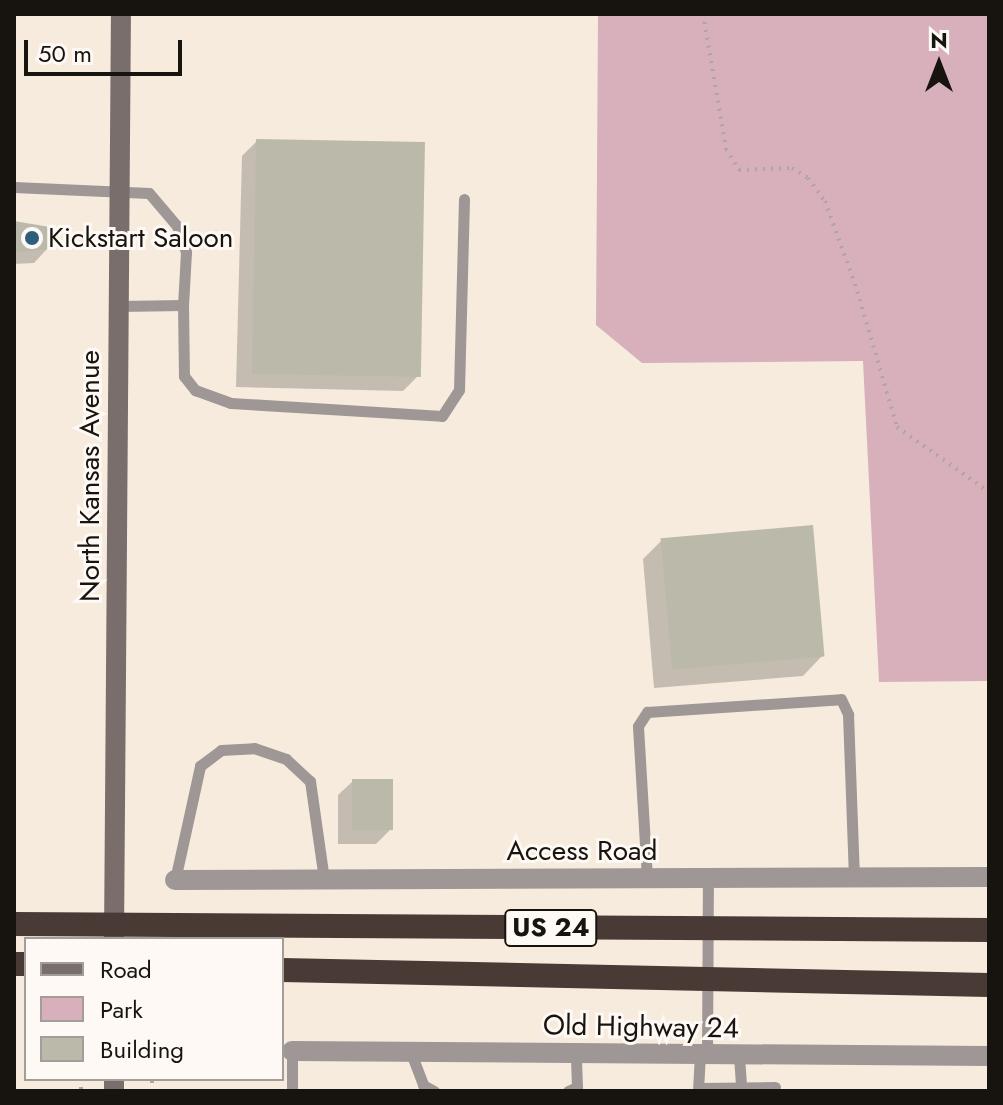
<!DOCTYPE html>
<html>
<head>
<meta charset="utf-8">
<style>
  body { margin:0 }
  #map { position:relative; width:1003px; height:1105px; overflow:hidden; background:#f7ebde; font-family:Jost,sans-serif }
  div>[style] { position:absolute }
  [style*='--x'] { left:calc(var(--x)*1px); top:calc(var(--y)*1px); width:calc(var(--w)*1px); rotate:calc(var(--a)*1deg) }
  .green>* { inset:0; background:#d7b0bb }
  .shadow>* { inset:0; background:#0003 }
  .building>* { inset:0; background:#bbbaaa; transform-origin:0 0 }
  .path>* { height:4px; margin-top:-2px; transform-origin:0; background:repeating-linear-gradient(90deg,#b0a69c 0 2px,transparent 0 8px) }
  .lane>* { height:11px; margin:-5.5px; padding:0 5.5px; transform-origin:5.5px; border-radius:5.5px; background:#9f9795 }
  .street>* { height:20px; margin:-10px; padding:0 10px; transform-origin:10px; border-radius:10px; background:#9f9795 }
  .secondary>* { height:20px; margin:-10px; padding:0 10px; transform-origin:10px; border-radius:10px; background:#7a6e6c }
  .highway>* { height:24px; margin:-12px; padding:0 12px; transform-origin:12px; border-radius:12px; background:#493a36 }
  .dots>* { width:22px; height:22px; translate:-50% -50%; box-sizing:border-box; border:4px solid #fef9f4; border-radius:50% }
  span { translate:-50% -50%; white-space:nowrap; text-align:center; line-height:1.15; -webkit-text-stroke:6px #fef9f4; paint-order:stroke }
  .shield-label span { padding:2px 6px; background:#fef9f4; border:2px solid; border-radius:6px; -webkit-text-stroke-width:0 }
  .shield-label { font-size:26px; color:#17130e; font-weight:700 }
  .poi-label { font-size:28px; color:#17130e }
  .left { translate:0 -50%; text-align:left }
  .street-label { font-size:28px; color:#17130e }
  .frame { position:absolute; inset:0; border:16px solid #17130e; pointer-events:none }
  .legend { position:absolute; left:24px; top:937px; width:260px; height:144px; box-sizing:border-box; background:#fef9f4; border:2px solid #a29d98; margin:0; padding:10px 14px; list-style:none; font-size:24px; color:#17130e }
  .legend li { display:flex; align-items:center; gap:16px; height:40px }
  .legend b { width:40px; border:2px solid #a29d98 }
  .north { position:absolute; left:899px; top:24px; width:80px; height:80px; -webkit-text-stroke:6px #fef9f4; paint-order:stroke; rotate:0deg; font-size:22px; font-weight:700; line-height:32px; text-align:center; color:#17130e }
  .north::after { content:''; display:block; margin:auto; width:28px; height:36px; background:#17130e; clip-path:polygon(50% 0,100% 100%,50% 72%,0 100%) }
  .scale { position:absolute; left:24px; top:40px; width:158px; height:36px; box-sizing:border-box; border:4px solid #17130e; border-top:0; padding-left:10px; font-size:24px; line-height:28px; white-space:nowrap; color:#17130e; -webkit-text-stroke:6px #fef9f4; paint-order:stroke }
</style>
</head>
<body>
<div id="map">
  <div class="green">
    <i style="clip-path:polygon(598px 14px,989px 14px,989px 681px,879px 682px,863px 361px,642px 363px,596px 325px)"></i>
  </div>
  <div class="shadow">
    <i style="clip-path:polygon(257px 141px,417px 377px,403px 391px,236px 387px,242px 156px)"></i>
    <i style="clip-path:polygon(14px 225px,48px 248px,34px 263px,14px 264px)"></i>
    <i style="clip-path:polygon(662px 540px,822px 656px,803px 676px,654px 688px,643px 559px)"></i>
    <i style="clip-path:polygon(353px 781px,390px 830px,376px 844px,338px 844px,338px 795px)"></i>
  </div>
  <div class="building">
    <i style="left:256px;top:139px;width:169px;height:235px;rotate:1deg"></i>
    <i style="clip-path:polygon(14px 221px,50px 227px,50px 249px,14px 253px)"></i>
    <i style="left:813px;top:525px;width:132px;height:153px;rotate:85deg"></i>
    <i style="left:352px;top:779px;width:41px;height:51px"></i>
  </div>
  <div class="path">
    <i style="--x:703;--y:14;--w:137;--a:80.3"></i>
    <i style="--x:726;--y:149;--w:25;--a:58"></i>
    <i style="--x:739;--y:170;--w:53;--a:-2.2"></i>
    <i style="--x:792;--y:168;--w:19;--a:32"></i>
    <i style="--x:808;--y:178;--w:29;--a:54"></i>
    <i style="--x:825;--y:201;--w:88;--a:70.1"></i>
    <i style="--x:855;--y:284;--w:149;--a:73.6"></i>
    <i style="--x:897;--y:427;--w:113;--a:35.2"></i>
    <i style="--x:81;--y:1079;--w:12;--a:90"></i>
    <i style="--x:152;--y:1091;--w:12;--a:-90"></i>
  </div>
  <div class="lane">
    <i style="--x:14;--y:187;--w:135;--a:2.5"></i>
    <i style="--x:149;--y:193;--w:43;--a:49.7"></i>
    <i style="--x:177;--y:226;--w:28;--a:71"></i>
    <i style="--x:186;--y:252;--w:53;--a:93.2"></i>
    <i style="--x:119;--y:306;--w:64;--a:-0.9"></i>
    <i style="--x:183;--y:305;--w:71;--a:89.2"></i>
    <i style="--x:184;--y:376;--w:18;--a:52"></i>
    <i style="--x:195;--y:390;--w:38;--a:20"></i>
    <i style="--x:231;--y:403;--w:211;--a:3.5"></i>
    <i style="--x:442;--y:416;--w:31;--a:-57"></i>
    <i style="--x:459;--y:390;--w:191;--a:-88.5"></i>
    <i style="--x:647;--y:878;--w:152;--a:-93.4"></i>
    <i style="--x:638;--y:726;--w:17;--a:-57"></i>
    <i style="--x:647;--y:712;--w:194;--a:-3.8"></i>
    <i style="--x:841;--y:699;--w:17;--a:65"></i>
    <i style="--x:848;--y:714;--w:164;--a:87.9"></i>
    <i style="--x:175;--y:880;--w:117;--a:-77.6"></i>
    <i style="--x:200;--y:766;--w:26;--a:-37"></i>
    <i style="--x:221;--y:750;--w:33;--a:-3"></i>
    <i style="--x:254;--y:748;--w:34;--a:19"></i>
    <i style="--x:286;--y:759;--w:33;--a:43"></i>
    <i style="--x:310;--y:781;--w:99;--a:81.9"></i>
    <i style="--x:411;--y:1053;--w:34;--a:69"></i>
    <i style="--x:423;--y:1085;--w:13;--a:29"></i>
    <i style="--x:739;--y:1056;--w:31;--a:86"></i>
    <i style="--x:707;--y:1057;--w:179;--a:-89.7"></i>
    <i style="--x:701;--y:1088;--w:74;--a:-0.8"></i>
    <i style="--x:292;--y:1091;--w:40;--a:-90"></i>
    <i style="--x:568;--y:1091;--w:10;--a:-24"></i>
    <i style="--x:577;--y:1087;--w:32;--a:-92"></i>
    <i style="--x:698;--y:1091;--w:35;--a:-87"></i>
  </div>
  <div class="street">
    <i style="--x:175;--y:880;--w:814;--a:-0.21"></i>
    <i style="--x:292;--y:1051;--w:697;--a:0.41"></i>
  </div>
  <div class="secondary">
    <i style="--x:114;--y:939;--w:925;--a:-89.57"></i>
    <i style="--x:114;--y:1091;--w:12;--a:-90"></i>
  </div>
  <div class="highway">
    <i style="--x:14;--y:924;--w:975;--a:0.35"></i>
    <i style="--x:14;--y:964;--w:12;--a:0"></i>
    <i style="--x:282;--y:970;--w:707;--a:1.22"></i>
  </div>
  <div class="dots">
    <i style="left:32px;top:238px;background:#2f5e7d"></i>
  </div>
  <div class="shield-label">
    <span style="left:551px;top:928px">US 24</span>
  </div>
  <div class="poi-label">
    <span class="left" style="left:48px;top:238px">Kickstart Saloon</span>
  </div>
  <div class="street-label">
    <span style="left:90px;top:476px;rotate:-90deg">North Kansas Avenue</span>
    <span style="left:582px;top:851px">Access Road</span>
    <span style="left:641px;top:1027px;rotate:1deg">Old Highway 24</span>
  </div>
  <div class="frame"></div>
  <ul class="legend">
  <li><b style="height:10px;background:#7a6e6c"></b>Road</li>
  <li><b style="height:22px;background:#d7b0bb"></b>Park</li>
  <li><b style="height:22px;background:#bbbaaa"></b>Building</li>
  </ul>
  <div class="north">N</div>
  <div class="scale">50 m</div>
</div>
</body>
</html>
